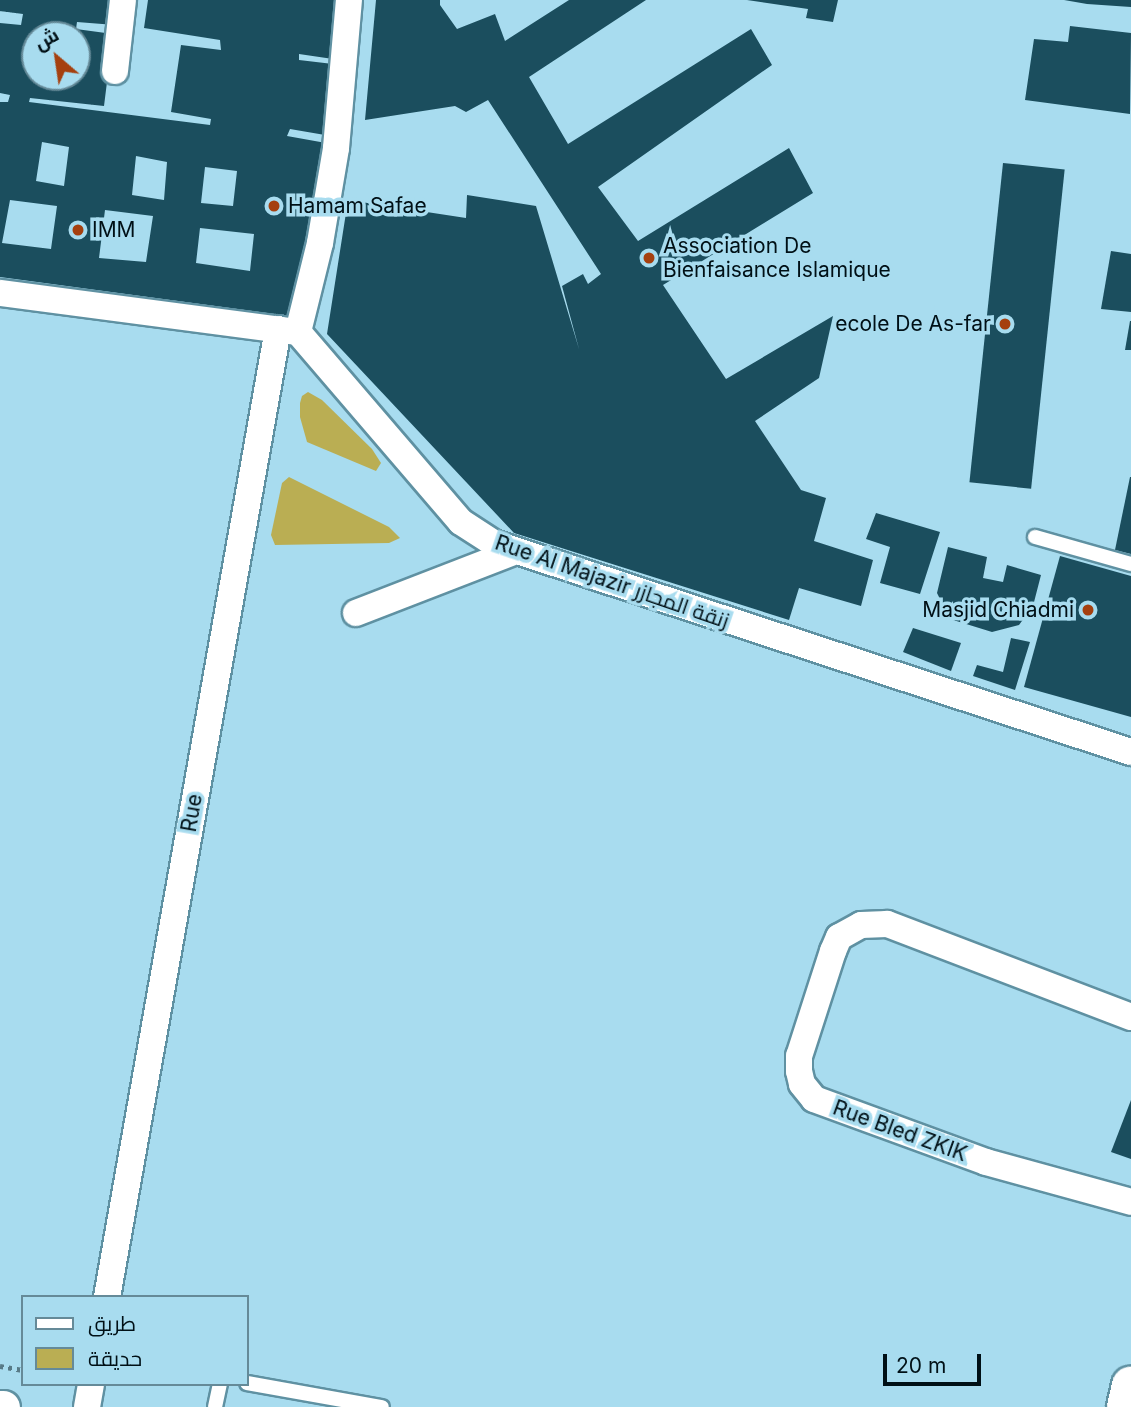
<!DOCTYPE html>
<html>
<head>
<meta charset="utf-8">
<style>
  body { margin:0 }
  #map { position:relative; width:1131px; height:1407px; overflow:hidden; background:#a8dcef; font-family:Inter,Cairo,sans-serif }
  div>[style] { position:absolute }
  [style*='--x'] { left:calc(var(--x)*1px); top:calc(var(--y)*1px); width:calc(var(--w)*1px); rotate:calc(var(--a)*1deg) }
  .green>* { inset:0; background:#baae53 }
  .building>* { inset:0; background:#1b4e5e; transform-origin:0 0 }
  .path>* { height:4.5px; margin-top:-2.25px; transform-origin:0; background:repeating-linear-gradient(90deg,#577a87 0 3.5px,transparent 0 8.5px) }
  .roads { filter:drop-shadow(2px 0 #5f91a2) drop-shadow(-2px 0 #5f91a2) drop-shadow(0 2px #5f91a2) drop-shadow(0 -2px #5f91a2) }
  .service>* { height:14px; margin:-7px; padding:0 7px; transform-origin:7px; border-radius:7px; background:#fff }
  .minor>* { height:26px; margin:-13px; padding:0 13px; transform-origin:13px; border-radius:13px; background:#fff }
  .tertiary>* { height:33px; margin:-16.5px; padding:0 16.5px; transform-origin:16.5px; border-radius:16.5px; background:#fff }
  .secondary>* { height:38px; margin:-19px; padding:0 19px; transform-origin:19px; border-radius:19px; background:#fff }
  .dots>* { width:19px; height:19px; translate:-50% -50%; box-sizing:border-box; border:4px solid #a8dcef; border-radius:50% }
  span { translate:-50% -50%; white-space:nowrap; text-align:center; line-height:1.15; -webkit-text-stroke:7px #a8dcef; paint-order:stroke }
  .poi-label { font-size:21px; color:#001016 }
  .left { translate:0 -50%; text-align:left }
  .right { translate:-100% -50%; text-align:right }
  .street-label { font-size:21px; color:#001016 }
  .legend { position:absolute; left:21px; top:1295px; width:228px; height:91px; box-sizing:border-box; background:#a8dcef; border:2px solid #658a98; margin:0; padding:9px 12px; list-style:none; font-size:21px; color:#001016 }
  .legend li { display:flex; align-items:center; gap:14px; height:35px }
  .legend b { width:35px; border:2px solid #658a98 }
  .north { position:absolute; left:21px; top:21px; width:70px; height:70px; box-sizing:border-box; background:#a8dcef; border:2px solid #658a98; border-radius:50%; rotate:331deg; font-size:19px; font-weight:700; line-height:28px; text-align:center; color:#001016 }
  .north::after { content:''; display:block; margin:auto; width:24px; height:32px; background:#a5400f; clip-path:polygon(50% 0,100% 100%,50% 72%,0 100%) }
  .scale { position:absolute; left:883px; top:1354px; width:98px; height:32px; box-sizing:border-box; border:4px solid #001016; border-top:0; padding-left:9px; font-size:21px; line-height:24px; white-space:nowrap; color:#001016; -webkit-text-stroke:5px #a8dcef; paint-order:stroke }
</style>
</head>
<body>
<div id="map">
  <div class="green">
    <i style="clip-path:polygon(308px 392px,322px 400px,372px 449px,381px 463px,376px 471px,307px 442px,300px 417px,300px 403px,302px 396px)"></i>
    <i style="clip-path:polygon(289px 477px,389px 527px,400px 538px,389px 543px,275px 545px,271px 535px,282px 483px)"></i>
  </div>
  <div class="building">
    <i style="clip-path:polygon(evenodd,0 0,118px 0,115px 25px,77px 22px,76px 29px,113px 34px,104px 106px,30px 98px,29px 102px,210px 125px,211px 119px,171px 112px,181px 45px,221px 50px,220px 40px,144px 28px,148px 0,338px 0,333px 59px,299px 54px,299px 60px,333px 64px,325px 135px,290px 129px,287px 136px,326px 143px,296px 317px,0 277px,0 102px,8px 102px,10px 95px,0 93px,0 23px,21px 25px,23px 14px,0 11px,0 0,35px 35px,77px 35px,77px 77px,35px 77px,35px 35px,0 0,42px 142px,69px 147px,64px 186px,36px 181px,42px 142px,0 0,136px 156px,167px 162px,164px 200px,132px 195px,136px 156px,0 0,205px 167px,237px 171px,233px 206px,201px 203px,205px 167px,0 0,10px 200px,57px 206px,51px 249px,2px 243px,10px 200px,0 0,105px 210px,153px 216px,146px 262px,99px 258px,105px 210px,0 0,200px 228px,254px 234px,250px 271px,196px 263px,200px 228px)"></i>
    <i style="clip-path:polygon(376px 0,440px 0,440px 5px,457px 29px,495px 14px,505px 41px,569px 0,646px 0,529px 77px,568px 144px,751px 29px,772px 65px,598px 187px,638px 241px,789px 148px,813px 193px,663px 285px,726px 379px,833px 316px,819px 378px,755px 421px,801px 490px,826px 498px,814px 541px,873px 560px,861px 606px,799px 588px,789px 620px,514px 533px,327px 334px,348px 200px,466px 218px,467px 195px,536px 206px,579px 349px,562px 286px,583px 274px,588px 284px,601px 274px,488px 100px,466px 112px,455px 106px,365px 120px)"></i>
    <i style="clip-path:polygon(747px 0,838px 0,833px 22px,806px 18px,808px 9px)"></i>
    <i style="clip-path:polygon(1064px 0,1131px 0,1131px 7px,1087px 4px)"></i>
    <i style="clip-path:polygon(1070px 26px,1131px 33px,1130px 114px,1025px 100px,1034px 39px,1068px 42px)"></i>
    <i style="left:1003px;top:163px;width:62px;height:321px;rotate:6deg"></i>
    <i style="clip-path:polygon(1111px 251px,1131px 254px,1131px 312px,1101px 309px)"></i>
    <i style="clip-path:polygon(1130px 321px,1131px 321px,1131px 350px,1125px 350px)"></i>
    <i style="clip-path:polygon(1130px 477px,1131px 477px,1131px 554px,1115px 550px)"></i>
    <i style="clip-path:polygon(876px 513px,940px 532px,920px 594px,880px 583px,890px 547px,866px 539px)"></i>
    <i style="clip-path:polygon(948px 547px,987px 557px,983px 578px,1003px 582px,1007px 565px,1041px 575px,1033px 606px,1019px 625px,992px 632px,950px 619px,937px 593px)"></i>
    <i style="clip-path:polygon(1060px 556px,1131px 576px,1131px 717px,1024px 687px)"></i>
    <i style="clip-path:polygon(913px 628px,961px 643px,951px 671px,903px 652px)"></i>
    <i style="clip-path:polygon(1011px 638px,1030px 642px,1015px 690px,973px 676px,977px 665px,1003px 672px)"></i>
    <i style="clip-path:polygon(1131px 1100px,1131px 1159px,1111px 1152px)"></i>
  </div>
  <div class="path">
    <i style="--x:0;--y:1366;--w:23;--a:10"></i>
  </div>
  <div class="roads">
    <div class="service">
      <i style="--x:1035;--y:537;--w:100;--a:15.7"></i>
      <i style="--x:247;--y:1383;--w:137;--a:10.1"></i>
      <i style="--x:215;--y:1407;--w:24;--a:-78"></i>
    </div>
    <div class="minor">
      <i style="--x:115;--y:71;--w:71;--a:-83.6"></i>
      <i style="--x:0;--y:293;--w:301;--a:7.5"></i>
      <i style="--x:298;--y:332;--w:250;--a:49.4"></i>
      <i style="--x:461;--y:522;--w:38;--a:33"></i>
      <i style="--x:493;--y:543;--w:671;--a:18.14"></i>
      <i style="--x:298;--y:332;--w:92;--a:-76.1"></i>
      <i style="--x:320;--y:243;--w:96;--a:-80.4"></i>
      <i style="--x:336;--y:148;--w:149;--a:-85"></i>
      <i style="--x:356;--y:613;--w:168;--a:-21.2"></i>
      <i style="--x:1131;--y:1017;--w:261;--a:-159.1"></i>
      <i style="--x:887;--y:924;--w:26;--a:178"></i>
      <i style="--x:861;--y:925;--w:25;--a:151"></i>
      <i style="--x:839;--y:937;--w:15;--a:113"></i>
      <i style="--x:833;--y:951;--w:110;--a:107.9"></i>
      <i style="--x:799;--y:1056;--w:15;--a:90"></i>
      <i style="--x:799;--y:1071;--w:13;--a:77"></i>
      <i style="--x:802;--y:1084;--w:19;--a:51"></i>
      <i style="--x:814;--y:1099;--w:183;--a:20.1"></i>
      <i style="--x:986;--y:1162;--w:150;--a:15.4"></i>
      <i style="--x:107;--y:1297;--w:983;--a:-79.98"></i>
      <i style="--x:87;--y:1407;--w:23;--a:-80"></i>
    </div>
    <div class="tertiary">
      <i style="--x:0;--y:1407;--w:3;--a:0"></i>
    </div>
    <div class="secondary">
      <i style="--x:1126;--y:1407;--w:22;--a:-77"></i>
    </div>
  </div>
  <div class="dots">
    <i style="left:274px;top:206px;background:#a5400f"></i>
    <i style="left:78px;top:230px;background:#a5400f"></i>
    <i style="left:649px;top:258px;background:#a5400f"></i>
    <i style="left:1005px;top:324px;background:#a5400f"></i>
    <i style="left:1088px;top:610px;background:#a5400f"></i>
  </div>
  <div class="poi-label">
    <span class="left" style="left:288px;top:206px">Hamam Safae</span>
    <span class="left" style="left:92px;top:230px">IMM</span>
    <span class="left" style="left:663px;top:258px">Association De<br>Bienfaisance Islamique</span>
    <span class="right" style="left:991px;top:324px">ecole De As-far</span>
    <span class="right" style="left:1074px;top:610px">Masjid Chiadmi</span>
  </div>
  <div class="street-label">
    <span style="left:612px;top:582px;rotate:19deg">Rue Al Majazir زنقة المجازر</span>
    <span style="left:192px;top:813px;rotate:-80deg">Rue</span>
    <span style="left:900px;top:1131px;rotate:20deg">Rue Bled ZKIK</span>
  </div>
  <ul class="legend">
  <li><b style="height:9px;background:#fff"></b>طريق</li>
  <li><b style="height:19px;background:#baae53"></b>حديقة</li>
  </ul>
  <div class="north">ش</div>
  <div class="scale">20 m</div>
</div>
</body>
</html>
